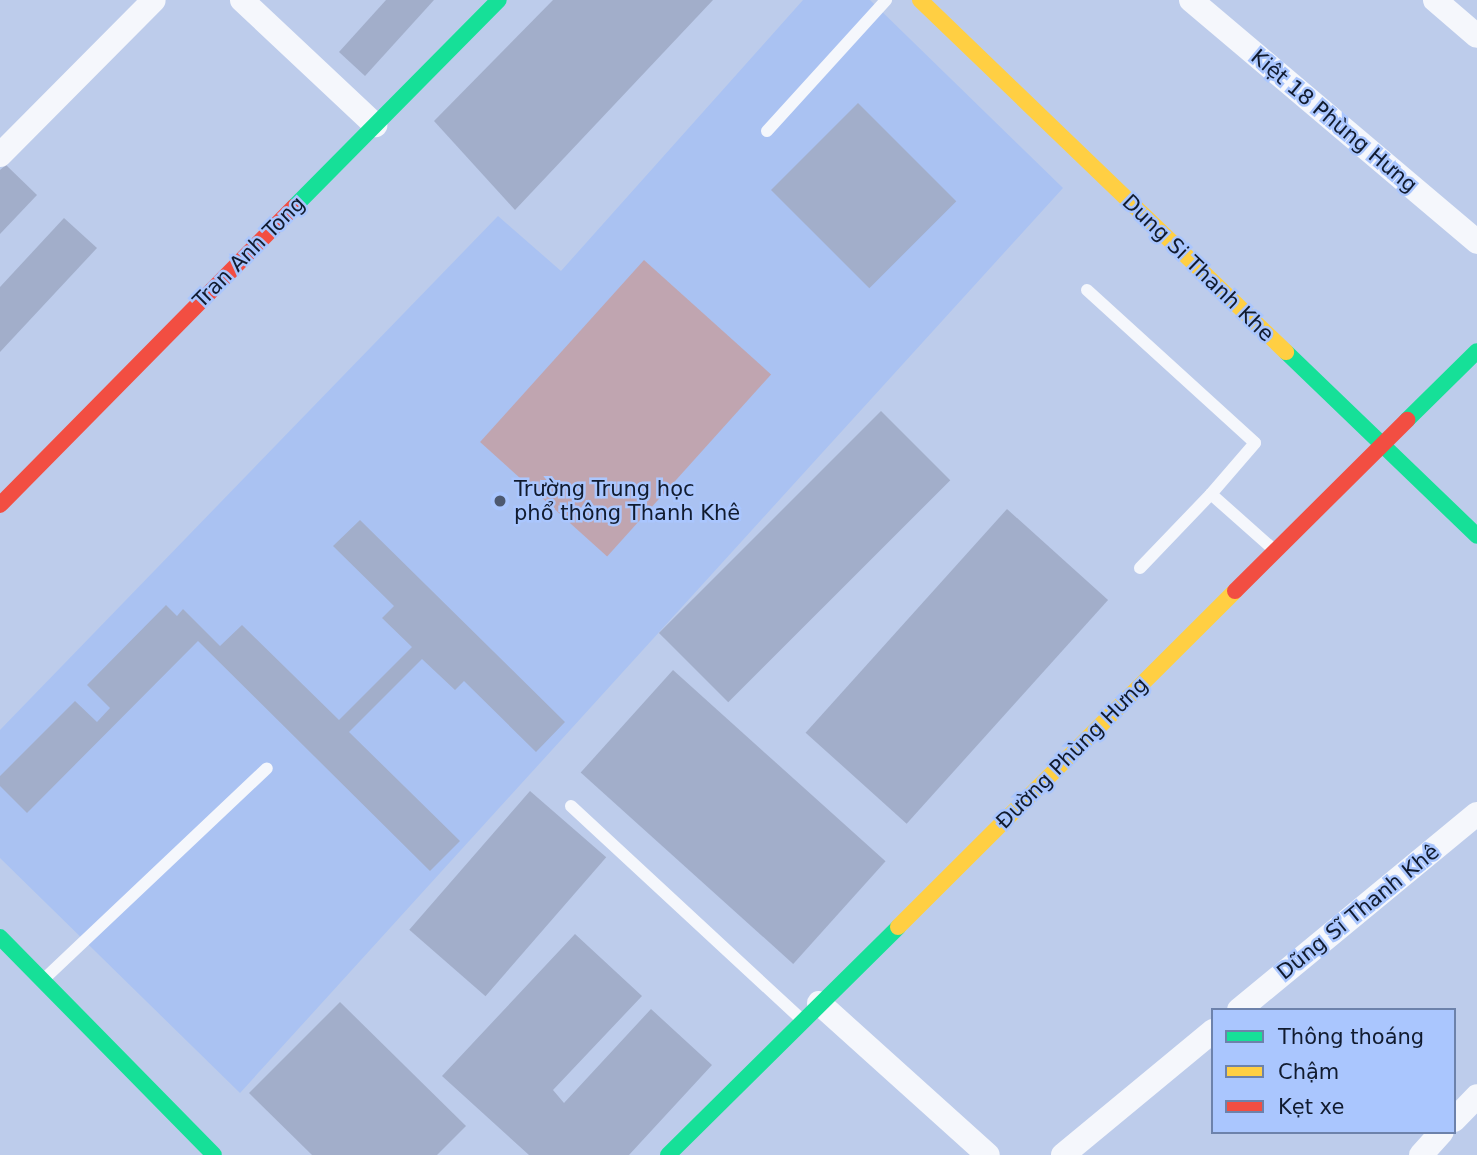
<!DOCTYPE html>
<html>
<head>
<meta charset="utf-8">
<style>
  body { margin:0 }
  #map { position:relative; width:1477px; height:1155px; overflow:hidden; background:#bdcceb; font-family:"DejaVu Sans",sans-serif }
  div>[style] { position:absolute }
  [style*='--x'] { left:calc(var(--x)*1px); top:calc(var(--y)*1px); width:calc(var(--w)*1px); rotate:calc(var(--a)*1deg) }
  .built>* { inset:0; background:#aac2f2 }
  .green>* { inset:0; background:#c0a5b0; transform-origin:0 0 }
  .building>* { inset:0; background:#a2aeca; transform-origin:0 0 }
  .lane>* { height:12px; margin:-6px; padding:0 6px; transform-origin:6px; border-radius:6px; background:#f5f7fc }
  .street>* { height:24px; margin:-12px; padding:0 12px; transform-origin:12px; border-radius:12px; background:#f5f7fc }
  .fast>* { height:16px; margin:-8px; padding:0 8px; transform-origin:8px; border-radius:8px; background:#16e098 }
  .slow>* { height:16px; margin:-8px; padding:0 8px; transform-origin:8px; border-radius:8px; background:#ffcf43 }
  .jam>* { height:16px; margin:-8px; padding:0 8px; transform-origin:8px; border-radius:8px; background:#f24e42 }
  .dots>* { width:19px; height:19px; translate:-50% -50%; box-sizing:border-box; border:4px solid #aac6fe; border-radius:50% }
  span { translate:-50% -50%; white-space:nowrap; text-align:center; line-height:1.15; -webkit-text-stroke:5px #aac6fe; paint-order:stroke }
  .street-label { font-size:21px; color:#111b2f }
  .poi-label { font-size:21px; color:#111b2f }
  .left { translate:0 -50%; text-align:left }
  .legend { position:absolute; left:1211px; top:1008px; width:245px; height:126px; box-sizing:border-box; background:#aac6fe; border:2px solid #6d82ab; margin:0; padding:9px 12px; list-style:none; font-size:21px; color:#111b2f }
  .legend li { display:flex; align-items:center; gap:14px; height:35px }
  .legend b { width:35px; border:2px solid #6d82ab }
</style>
</head>
<body>
<div id="map">
  <div class="built">
    <i style="clip-path:polygon(803px 0,870px 0,1063px 188px,240px 1093px,0 858px,0 730px,498px 216px,561px 271px)"></i>
  </div>
  <div class="green">
    <i style="left:644px;top:260px;width:171px;height:245px;rotate:42deg"></i>
  </div>
  <div class="building">
    <i style="clip-path:polygon(386px 0,434px 0,365px 76px,339px 52px)"></i>
    <i style="clip-path:polygon(553px 0,713px 0,515px 210px,434px 121px)"></i>
    <i style="left:858px;top:103px;width:139px;height:123px;rotate:45deg"></i>
    <i style="clip-path:polygon(6px 165px,37px 195px,0 234px,0 170px)"></i>
    <i style="clip-path:polygon(64px 218px,97px 248px,0 352px,0 287px)"></i>
    <i style="left:881px;top:411px;width:98px;height:314px;rotate:45deg"></i>
    <i style="left:1007px;top:509px;width:136px;height:301px;rotate:42deg"></i>
    <i style="clip-path:polygon(360px 520px,565px 722px,536px 752px,464px 681px,455px 690px,422px 659px,349px 732px,460px 841px,430px 871px,198px 641px,27px 813px,0 786px,0 776px,75px 701px,97px 722px,110px 708px,87px 685px,166px 605px,177px 616px,183px 609px,220px 646px,242px 625px,339px 720px,412px 647px,382px 618px,394px 606px,333px 546px)"></i>
    <i style="left:673px;top:670px;width:286px;height:138px;rotate:42deg"></i>
    <i style="left:530px;top:791px;width:101px;height:184px;rotate:41deg"></i>
    <i style="clip-path:polygon(575px 934px,642px 996px,553px 1090px,564px 1103px,651px 1009px,712px 1065px,629px 1155px,529px 1155px,442px 1076px)"></i>
    <i style="clip-path:polygon(340px 1002px,466px 1126px,437px 1155px,312px 1155px,249px 1093px)"></i>
  </div>
  <div class="lane">
    <i style="--x:767;--y:131;--w:177;--a:-47.7"></i>
    <i style="--x:1087;--y:290;--w:227;--a:42.3"></i>
    <i style="--x:1255;--y:443;--w:67;--a:130.8"></i>
    <i style="--x:1211;--y:494;--w:83;--a:41.6"></i>
    <i style="--x:1140;--y:568;--w:103;--a:-46.2"></i>
    <i style="--x:571;--y:806;--w:315;--a:42.8"></i>
    <i style="--x:43;--y:980;--w:308;--a:-43.4"></i>
  </div>
  <div class="street">
    <i style="--x:242;--y:0;--w:183;--a:43.2"></i>
    <i style="--x:1191;--y:0;--w:375;--a:40.2"></i>
    <i style="--x:1435;--y:0;--w:55;--a:40.6"></i>
    <i style="--x:0;--y:155;--w:218;--a:-45.2"></i>
    <i style="--x:819;--y:1003;--w:227;--a:42"></i>
    <i style="--x:1239;--y:1010;--w:308;--a:-39.5"></i>
    <i style="--x:1454;--y:1120;--w:33;--a:-46"></i>
    <i style="--x:1063;--y:1155;--w:195;--a:-39.6"></i>
    <i style="--x:1421;--y:1155;--w:31;--a:-48"></i>
  </div>
  <div class="fast">
    <i style="--x:294;--y:207;--w:291;--a:-45.3"></i>
    <i style="--x:1286;--y:352;--w:265;--a:43.9"></i>
    <i style="--x:1407;--y:420;--w:98;--a:-44.6"></i>
    <i style="--x:0;--y:937;--w:305;--a:45.5"></i>
    <i style="--x:668;--y:1155;--w:324;--a:-44.7"></i>
  </div>
  <div class="slow">
    <i style="--x:920;--y:0;--w:508;--a:43.88"></i>
    <i style="--x:898;--y:927;--w:476;--a:-44.9"></i>
  </div>
  <div class="jam">
    <i style="--x:0;--y:505;--w:419;--a:-45.4"></i>
    <i style="--x:1235;--y:591;--w:243;--a:-44.8"></i>
  </div>
  <div class="dots">
    <i style="left:500px;top:501px;background:#4d5971"></i>
  </div>
  <div class="street-label">
    <span style="left:1334px;top:121px;rotate:40deg">Kiệt 18 Phùng Hưng</span>
    <span style="left:249px;top:252px;rotate:-45deg">Tran Anh Tong</span>
    <span style="left:1198px;top:268px;rotate:44deg">Dung Si Thanh Khe</span>
    <span style="left:1072px;top:753px;rotate:-45deg">Đường Phùng Hưng</span>
    <span style="left:1358px;top:912px;rotate:-39deg">Dũng Sĩ Thanh Khê</span>
  </div>
  <div class="poi-label">
    <span class="left" style="left:514px;top:501px">Trường Trung học<br>phổ thông Thanh Khê</span>
  </div>
  <ul class="legend">
  <li><b style="height:9px;background:#16e098"></b>Thông thoáng</li>
  <li><b style="height:9px;background:#ffcf43"></b>Chậm</li>
  <li><b style="height:9px;background:#f24e42"></b>Kẹt xe</li>
  </ul>
</div>
</body>
</html>
